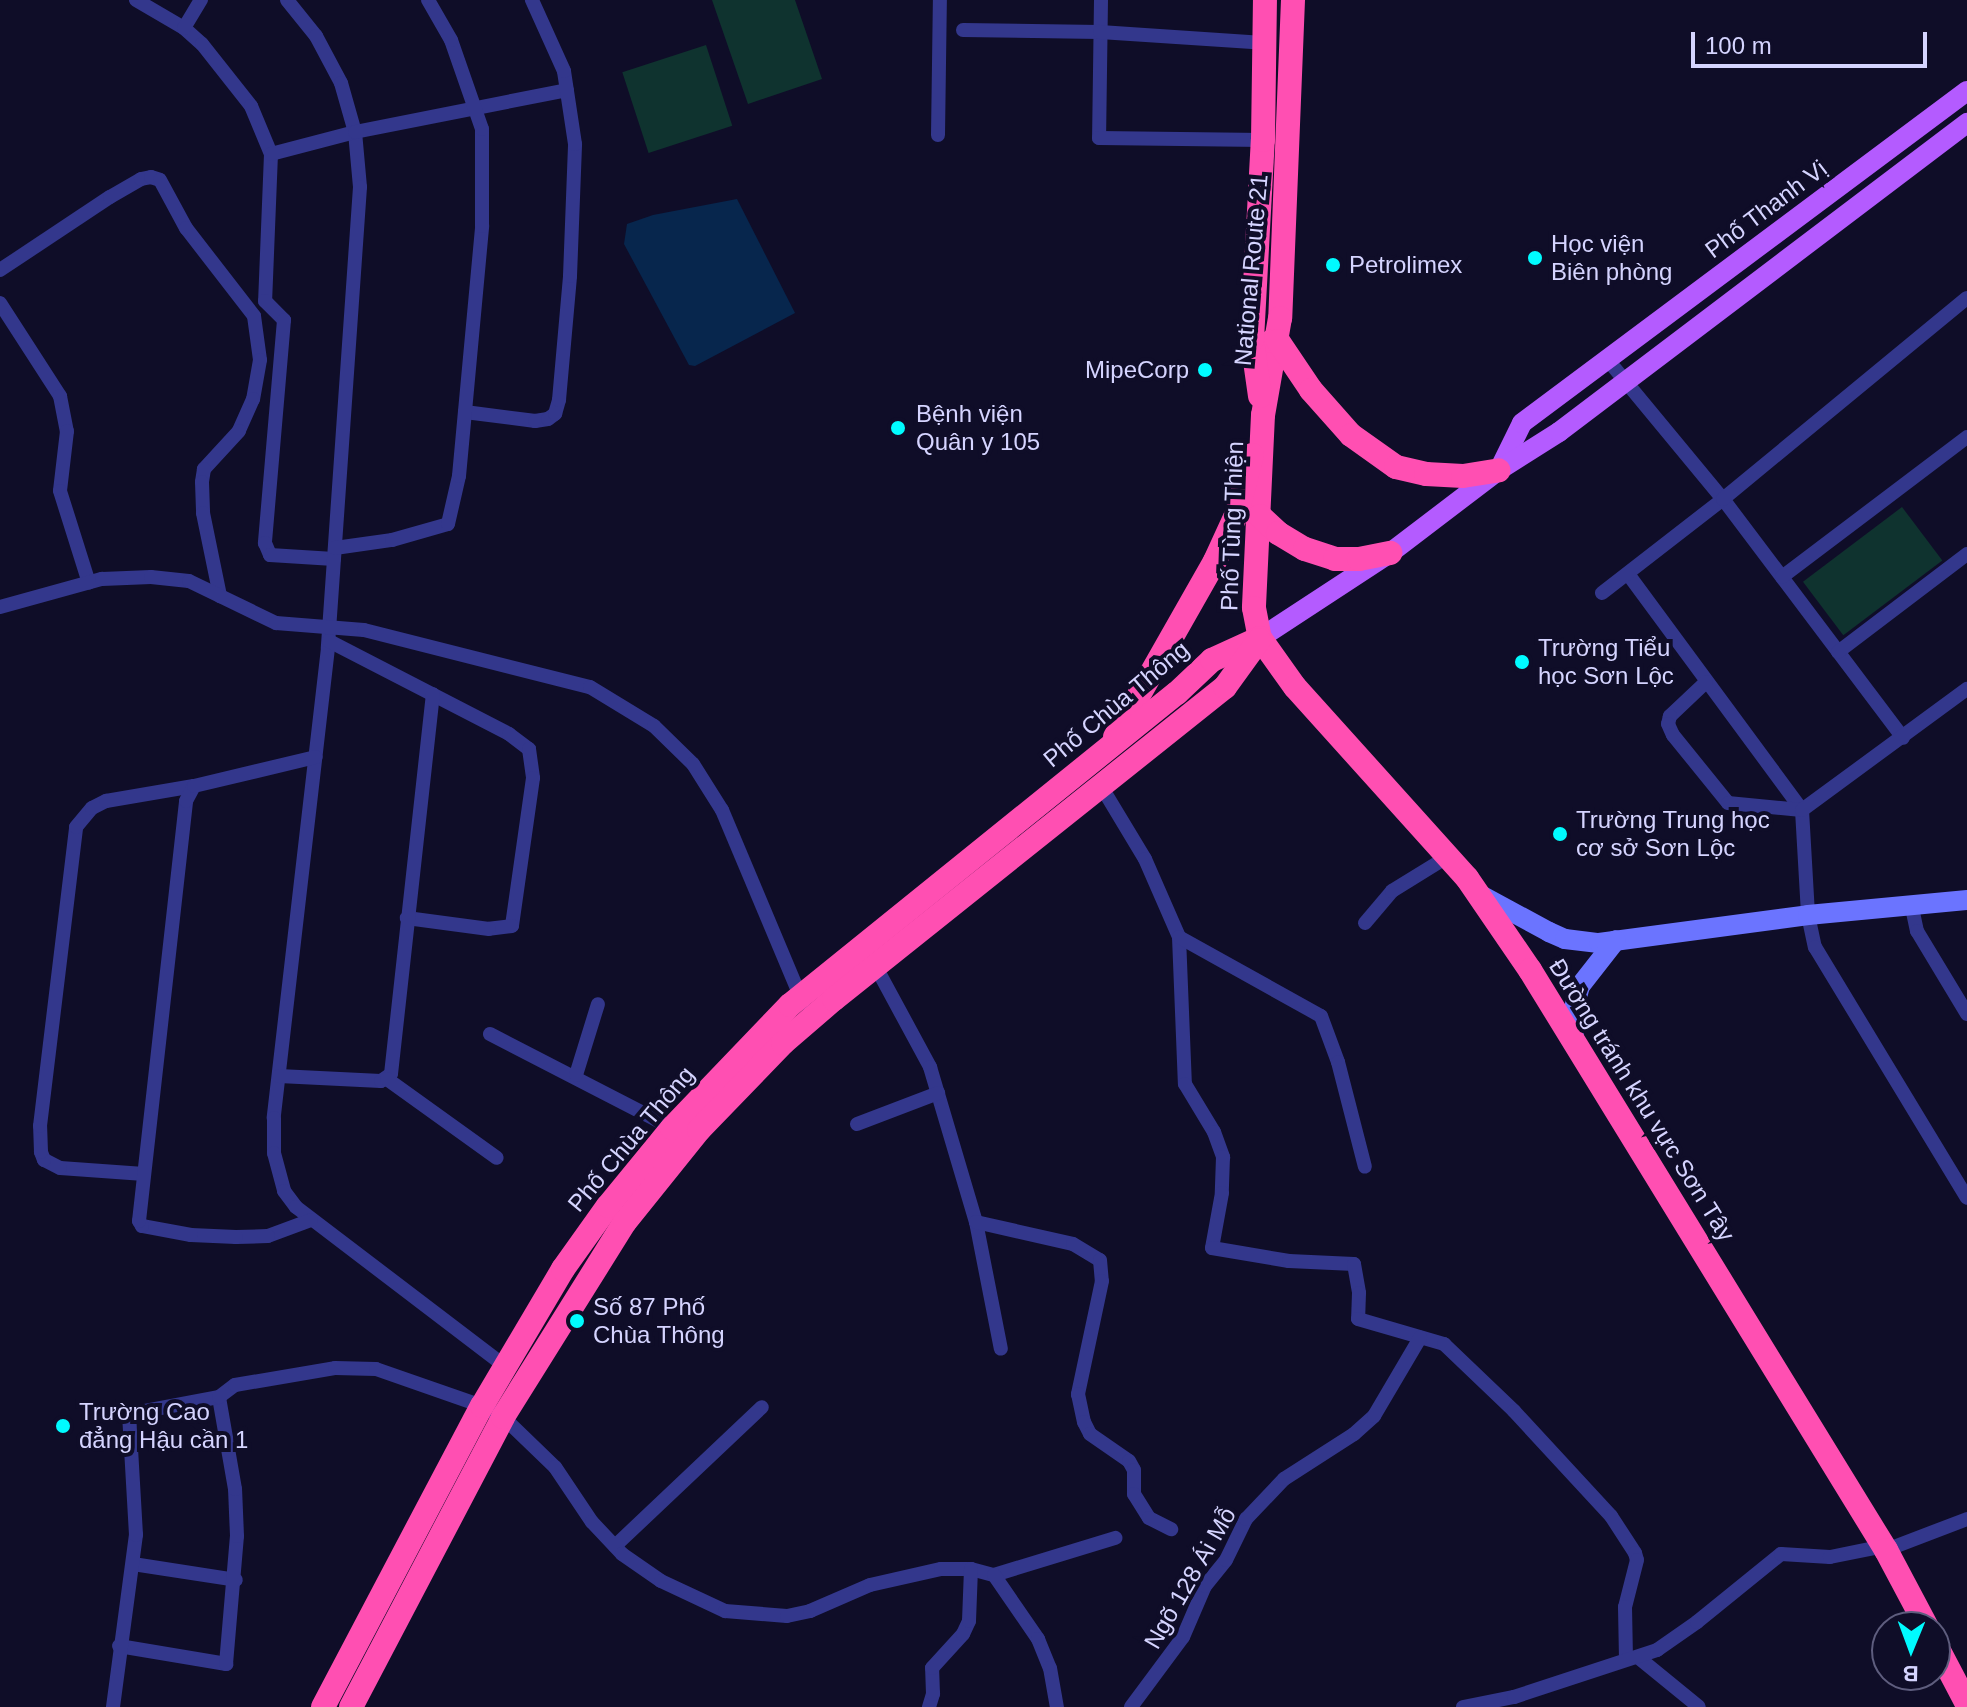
<!DOCTYPE html>
<html>
<head>
<meta charset="utf-8">
<style>
  body { margin:0 }
  #map { position:relative; width:1967px; height:1707px; overflow:hidden; background:#0f0d28; font-family:Helvetica,sans-serif }
  div>[style] { position:absolute }
  [style*='--x'] { left:calc(var(--x)*1px); top:calc(var(--y)*1px); width:calc(var(--w)*1px); rotate:calc(var(--a)*1deg) }
  .green>* { inset:0; background:#0f332f; transform-origin:0 0 }
  .water>* { inset:0; background:#07264d }
  .street>* { height:14px; margin:-7px; padding:0 7px; transform-origin:7px; border-radius:7px; background:#33378c }
  .secondary>* { height:20px; margin:-10px; padding:0 10px; transform-origin:10px; border-radius:10px; background:#6b74ff }
  .primary>* { height:20px; margin:-10px; padding:0 10px; transform-origin:10px; border-radius:10px; background:#b45bff }
  .highway>* { height:24px; margin:-12px; padding:0 12px; transform-origin:12px; border-radius:12px; background:#ff4fb2 }
  .dots>* { width:22px; height:22px; translate:-50% -50%; box-sizing:border-box; border:4px solid #0f0d28; border-radius:50% }
  span { translate:-50% -50%; white-space:nowrap; text-align:center; line-height:1.15; -webkit-text-stroke:8px #0f0d28; paint-order:stroke }
  .street-label { font-size:24px; color:#d5d4ff }
  .poi-label { font-size:24px; color:#d5d4ff }
  .left { translate:0 -50%; text-align:left }
  .right { translate:-100% -50%; text-align:right }
  .north { position:absolute; left:1871px; top:1611px; width:80px; height:80px; box-sizing:border-box; background:#0f0d28; border:2px solid #5e5d7e; border-radius:50%; rotate:181deg; font-size:22px; font-weight:700; line-height:32px; text-align:center; color:#d5d4ff }
  .north::after { content:''; display:block; margin:auto; width:28px; height:36px; background:#00fbff; clip-path:polygon(50% 0,100% 100%,50% 72%,0 100%) }
  .scale { position:absolute; left:1691px; top:32px; width:236px; height:36px; box-sizing:border-box; border:4px solid #d5d4ff; border-top:0; padding-left:10px; font-size:24px; line-height:28px; white-space:nowrap; color:#d5d4ff; -webkit-text-stroke:6px #0f0d28; paint-order:stroke }
</style>
</head>
<body>
<div id="map">
  <div class="green">
    <i style="clip-path:polygon(712px 0,795px 0,822px 79px,748px 104px)"></i>
    <i style="left:706px;top:45px;width:85px;height:88px;rotate:72deg"></i>
    <i style="left:1902px;top:507px;width:67px;height:124px;rotate:53deg"></i>
  </div>
  <div class="water">
    <i style="clip-path:polygon(737px 199px,795px 313px,695px 366px,689px 365px,624px 244px,627px 224px,653px 215px)"></i>
  </div>
  <div class="street">
    <i style="--x:136;--y:0;--w:56;--a:30.3"></i>
    <i style="--x:184;--y:28;--w:24;--a:42"></i>
    <i style="--x:202;--y:44;--w:79;--a:51.7"></i>
    <i style="--x:251;--y:106;--w:52;--a:67.4"></i>
    <i style="--x:271;--y:154;--w:147;--a:92.3"></i>
    <i style="--x:265;--y:301;--w:27;--a:45"></i>
    <i style="--x:284;--y:320;--w:224;--a:94.9"></i>
    <i style="--x:265;--y:543;--w:13;--a:67"></i>
    <i style="--x:270;--y:555;--w:64;--a:3.6"></i>
    <i style="--x:287;--y:0;--w:46;--a:51.1"></i>
    <i style="--x:316;--y:36;--w:53;--a:62"></i>
    <i style="--x:341;--y:83;--w:51;--a:74.1"></i>
    <i style="--x:355;--y:132;--w:55;--a:84.8"></i>
    <i style="--x:360;--y:187;--w:462;--a:94"></i>
    <i style="--x:328;--y:648;--w:473;--a:96.6"></i>
    <i style="--x:274;--y:1118;--w:35;--a:90"></i>
    <i style="--x:274;--y:1153;--w:39;--a:75"></i>
    <i style="--x:284;--y:1191;--w:20;--a:53"></i>
    <i style="--x:296;--y:1207;--w:263;--a:37.3"></i>
    <i style="--x:1101;--y:0;--w:138;--a:90.8"></i>
    <i style="--x:1099;--y:138;--w:164;--a:0.7"></i>
    <i style="--x:184;--y:28;--w:33;--a:-59"></i>
    <i style="--x:963;--y:30;--w:137;--a:0.8"></i>
    <i style="--x:1100;--y:32;--w:164;--a:3.8"></i>
    <i style="--x:938;--y:135;--w:135;--a:-89.2"></i>
    <i style="--x:271;--y:154;--w:87;--a:-14.7"></i>
    <i style="--x:355;--y:132;--w:216;--a:-11.2"></i>
    <i style="--x:0;--y:270;--w:132;--a:-33.6"></i>
    <i style="--x:110;--y:197;--w:36;--a:-30"></i>
    <i style="--x:141;--y:179;--w:10;--a:-11"></i>
    <i style="--x:151;--y:177;--w:9;--a:18"></i>
    <i style="--x:160;--y:180;--w:55;--a:61.6"></i>
    <i style="--x:186;--y:228;--w:111;--a:52.3"></i>
    <i style="--x:254;--y:316;--w:44;--a:82.2"></i>
    <i style="--x:260;--y:360;--w:40;--a:100"></i>
    <i style="--x:253;--y:399;--w:35;--a:114"></i>
    <i style="--x:239;--y:431;--w:52;--a:132.6"></i>
    <i style="--x:204;--y:469;--w:13;--a:99"></i>
    <i style="--x:202;--y:482;--w:31;--a:88"></i>
    <i style="--x:203;--y:513;--w:85;--a:78.4"></i>
    <i style="--x:0;--y:303;--w:111;--a:57.2"></i>
    <i style="--x:60;--y:396;--w:36;--a:79"></i>
    <i style="--x:67;--y:431;--w:60;--a:96.7"></i>
    <i style="--x:60;--y:491;--w:96;--a:72.5"></i>
    <i style="--x:1607;--y:359;--w:182;--a:50.4"></i>
    <i style="--x:1723;--y:499;--w:299;--a:53"></i>
    <i style="--x:465;--y:412;--w:71;--a:7.3"></i>
    <i style="--x:535;--y:421;--w:13;--a:-9"></i>
    <i style="--x:548;--y:419;--w:9;--a:-36"></i>
    <i style="--x:555;--y:414;--w:15;--a:-74"></i>
    <i style="--x:559;--y:400;--w:124;--a:-84.9"></i>
    <i style="--x:570;--y:276;--w:132;--a:-87.8"></i>
    <i style="--x:575;--y:144;--w:74;--a:-98.6"></i>
    <i style="--x:564;--y:71;--w:78;--a:-114.3"></i>
    <i style="--x:335;--y:548;--w:58;--a:-8"></i>
    <i style="--x:392;--y:540;--w:58;--a:-15.9"></i>
    <i style="--x:448;--y:524;--w:49;--a:-77.1"></i>
    <i style="--x:459;--y:476;--w:251;--a:-84.7"></i>
    <i style="--x:482;--y:226;--w:97;--a:-90"></i>
    <i style="--x:482;--y:129;--w:94;--a:-109.2"></i>
    <i style="--x:451;--y:40;--w:46;--a:-119.9"></i>
    <i style="--x:1628;--y:574;--w:293;--a:53.6"></i>
    <i style="--x:1802;--y:810;--w:105;--a:86.7"></i>
    <i style="--x:1808;--y:915;--w:33;--a:78"></i>
    <i style="--x:1815;--y:947;--w:293;--a:58.8"></i>
    <i style="--x:1782;--y:577;--w:232;--a:-37.1"></i>
    <i style="--x:1602;--y:593;--w:153;--a:-37.8"></i>
    <i style="--x:1723;--y:499;--w:316;--a:-39.5"></i>
    <i style="--x:0;--y:607;--w:106;--a:-15.4"></i>
    <i style="--x:102;--y:579;--w:49;--a:-2.3"></i>
    <i style="--x:151;--y:577;--w:38;--a:6"></i>
    <i style="--x:189;--y:581;--w:97;--a:25.8"></i>
    <i style="--x:276;--y:623;--w:88;--a:4.5"></i>
    <i style="--x:364;--y:630;--w:233;--a:14.2"></i>
    <i style="--x:590;--y:687;--w:75;--a:31.4"></i>
    <i style="--x:654;--y:726;--w:54;--a:44.3"></i>
    <i style="--x:693;--y:764;--w:54;--a:57.8"></i>
    <i style="--x:722;--y:810;--w:209;--a:67.2"></i>
    <i style="--x:329;--y:641;--w:203;--a:27.3"></i>
    <i style="--x:509;--y:734;--w:25;--a:37"></i>
    <i style="--x:529;--y:749;--w:29;--a:82"></i>
    <i style="--x:533;--y:778;--w:149;--a:98.1"></i>
    <i style="--x:512;--y:926;--w:23;--a:173"></i>
    <i style="--x:489;--y:929;--w:83;--a:-172.4"></i>
    <i style="--x:1838;--y:652;--w:162;--a:-37.2"></i>
    <i style="--x:1706;--y:682;--w:50;--a:136.6"></i>
    <i style="--x:1670;--y:716;--w:8;--a:104"></i>
    <i style="--x:1668;--y:724;--w:12;--a:66"></i>
    <i style="--x:1673;--y:735;--w:87;--a:51"></i>
    <i style="--x:1728;--y:803;--w:74;--a:5.4"></i>
    <i style="--x:1802;--y:810;--w:205;--a:-36.3"></i>
    <i style="--x:1101;--y:786;--w:85;--a:58.9"></i>
    <i style="--x:1145;--y:859;--w:85;--a:66.4"></i>
    <i style="--x:1179;--y:937;--w:147;--a:87.7"></i>
    <i style="--x:1185;--y:1084;--w:56;--a:58.9"></i>
    <i style="--x:1214;--y:1132;--w:27;--a:70"></i>
    <i style="--x:1223;--y:1157;--w:36;--a:92"></i>
    <i style="--x:1222;--y:1193;--w:56;--a:100.3"></i>
    <i style="--x:1212;--y:1248;--w:78;--a:9.6"></i>
    <i style="--x:1289;--y:1261;--w:65;--a:2.6"></i>
    <i style="--x:1354;--y:1264;--w:29;--a:80"></i>
    <i style="--x:1359;--y:1293;--w:26;--a:92"></i>
    <i style="--x:1358;--y:1319;--w:90;--a:16.2"></i>
    <i style="--x:1444;--y:1344;--w:97;--a:43.7"></i>
    <i style="--x:1514;--y:1411;--w:143;--a:47.3"></i>
    <i style="--x:1611;--y:1516;--w:44;--a:57"></i>
    <i style="--x:1635;--y:1553;--w:7;--a:74"></i>
    <i style="--x:1637;--y:1560;--w:49;--a:104.3"></i>
    <i style="--x:1625;--y:1607;--w:52;--a:88.9"></i>
    <i style="--x:1911;--y:903;--w:29;--a:78"></i>
    <i style="--x:1917;--y:931;--w:97;--a:58.9"></i>
    <i style="--x:1365;--y:923;--w:42;--a:-49.8"></i>
    <i style="--x:1392;--y:891;--w:65;--a:-31.7"></i>
    <i style="--x:1179;--y:937;--w:162;--a:29.1"></i>
    <i style="--x:1321;--y:1016;--w:49;--a:69.7"></i>
    <i style="--x:1338;--y:1062;--w:108;--a:75.6"></i>
    <i style="--x:876;--y:967;--w:114;--a:61.6"></i>
    <i style="--x:930;--y:1067;--w:162;--a:73.5"></i>
    <i style="--x:976;--y:1222;--w:129;--a:78.9"></i>
    <i style="--x:490;--y:1034;--w:205;--a:27.3"></i>
    <i style="--x:576;--y:1075;--w:74;--a:-72.8"></i>
    <i style="--x:279;--y:1076;--w:102;--a:2.8"></i>
    <i style="--x:381;--y:1081;--w:12;--a:-35"></i>
    <i style="--x:391;--y:1074;--w:382;--a:-83.7"></i>
    <i style="--x:387;--y:1079;--w:135;--a:35.7"></i>
    <i style="--x:857;--y:1124;--w:87;--a:-20.9"></i>
    <i style="--x:144;--y:1174;--w:84;--a:-175.9"></i>
    <i style="--x:60;--y:1168;--w:18;--a:-153"></i>
    <i style="--x:44;--y:1160;--w:9;--a:-111"></i>
    <i style="--x:41;--y:1152;--w:26;--a:-92"></i>
    <i style="--x:40;--y:1126;--w:301;--a:-83.1"></i>
    <i style="--x:76;--y:827;--w:25;--a:-50"></i>
    <i style="--x:92;--y:808;--w:16;--a:-27"></i>
    <i style="--x:106;--y:801;--w:89;--a:-9.7"></i>
    <i style="--x:311;--y:1220;--w:46;--a:159.6"></i>
    <i style="--x:268;--y:1236;--w:32;--a:178"></i>
    <i style="--x:236;--y:1237;--w:45;--a:-177.5"></i>
    <i style="--x:191;--y:1235;--w:50;--a:-169.6"></i>
    <i style="--x:142;--y:1226;--w:6;--a:-121"></i>
    <i style="--x:139;--y:1221;--w:423;--a:-83.6"></i>
    <i style="--x:186;--y:801;--w:17;--a:-62"></i>
    <i style="--x:194;--y:786;--w:125;--a:-13.4"></i>
    <i style="--x:976;--y:1222;--w:99;--a:12.8"></i>
    <i style="--x:1073;--y:1244;--w:31;--a:31"></i>
    <i style="--x:1100;--y:1260;--w:21;--a:85"></i>
    <i style="--x:1102;--y:1281;--w:116;--a:102"></i>
    <i style="--x:1078;--y:1394;--w:29;--a:78"></i>
    <i style="--x:1084;--y:1422;--w:13;--a:63"></i>
    <i style="--x:1090;--y:1434;--w:47;--a:34.7"></i>
    <i style="--x:1129;--y:1461;--w:10;--a:61"></i>
    <i style="--x:1134;--y:1470;--w:24;--a:90"></i>
    <i style="--x:1134;--y:1494;--w:28;--a:58"></i>
    <i style="--x:1149;--y:1518;--w:25;--a:27"></i>
    <i style="--x:615;--y:1546;--w:202;--a:-43.4"></i>
    <i style="--x:133;--y:1564;--w:104;--a:8.8"></i>
    <i style="--x:994;--y:1575;--w:127;--a:-17"></i>
    <i style="--x:119;--y:1646;--w:109;--a:9.5"></i>
    <i style="--x:226;--y:1664;--w:128;--a:-85.1"></i>
    <i style="--x:237;--y:1536;--w:47;--a:-92.4"></i>
    <i style="--x:235;--y:1489;--w:93;--a:-99.9"></i>
    <i style="--x:1639;--y:1658;--w:77;--a:39.2"></i>
    <i style="--x:113;--y:1707;--w:174;--a:-82.4"></i>
    <i style="--x:136;--y:1535;--w:121;--a:-93.3"></i>
    <i style="--x:129;--y:1414;--w:92;--a:-10.7"></i>
    <i style="--x:219;--y:1397;--w:20;--a:-37"></i>
    <i style="--x:235;--y:1385;--w:101;--a:-9.6"></i>
    <i style="--x:335;--y:1368;--w:41;--a:1.4"></i>
    <i style="--x:376;--y:1369;--w:112;--a:19.2"></i>
    <i style="--x:482;--y:1406;--w:24;--a:28"></i>
    <i style="--x:503;--y:1417;--w:72;--a:43.9"></i>
    <i style="--x:555;--y:1467;--w:66;--a:56.1"></i>
    <i style="--x:592;--y:1522;--w:44;--a:46.8"></i>
    <i style="--x:622;--y:1554;--w:47;--a:34.7"></i>
    <i style="--x:661;--y:1581;--w:71;--a:25.1"></i>
    <i style="--x:725;--y:1611;--w:62;--a:4.6"></i>
    <i style="--x:787;--y:1616;--w:24;--a:-12"></i>
    <i style="--x:810;--y:1611;--w:65;--a:-23.4"></i>
    <i style="--x:870;--y:1585;--w:73;--a:-12.7"></i>
    <i style="--x:941;--y:1569;--w:30;--a:0"></i>
    <i style="--x:971;--y:1569;--w:24;--a:15"></i>
    <i style="--x:994;--y:1575;--w:78;--a:55.5"></i>
    <i style="--x:1038;--y:1639;--w:31;--a:68"></i>
    <i style="--x:1050;--y:1668;--w:40;--a:80"></i>
    <i style="--x:929;--y:1707;--w:14;--a:-73"></i>
    <i style="--x:933;--y:1694;--w:26;--a:-92"></i>
    <i style="--x:932;--y:1668;--w:46;--a:-47.6"></i>
    <i style="--x:963;--y:1634;--w:14;--a:-65"></i>
    <i style="--x:969;--y:1621;--w:52;--a:-87.8"></i>
    <i style="--x:1131;--y:1707;--w:87;--a:-53.4"></i>
    <i style="--x:1183;--y:1637;--w:56;--a:-66.7"></i>
    <i style="--x:1205;--y:1586;--w:33;--a:-51"></i>
    <i style="--x:1226;--y:1560;--w:46;--a:-64"></i>
    <i style="--x:1246;--y:1519;--w:55;--a:-46.5"></i>
    <i style="--x:1284;--y:1479;--w:83;--a:-32.7"></i>
    <i style="--x:1354;--y:1434;--w:27;--a:-42"></i>
    <i style="--x:1374;--y:1416;--w:91;--a:-59.5"></i>
    <i style="--x:1463;--y:1707;--w:52;--a:-11.1"></i>
    <i style="--x:1514;--y:1697;--w:151;--a:-18.2"></i>
    <i style="--x:1657;--y:1650;--w:49;--a:-35"></i>
    <i style="--x:1697;--y:1622;--w:108;--a:-39"></i>
    <i style="--x:1781;--y:1554;--w:49;--a:3.5"></i>
    <i style="--x:1830;--y:1557;--w:46;--a:-11.3"></i>
    <i style="--x:1875;--y:1548;--w:11;--a:10"></i>
    <i style="--x:1886;--y:1550;--w:87;--a:-20.9"></i>
  </div>
  <div class="secondary">
    <i style="--x:1477;--y:893;--w:82;--a:28.4"></i>
    <i style="--x:1549;--y:932;--w:17;--a:24"></i>
    <i style="--x:1565;--y:939;--w:34;--a:7"></i>
    <i style="--x:1599;--y:943;--w:211;--a:-7.6"></i>
    <i style="--x:1808;--y:915;--w:160;--a:-5.4"></i>
    <i style="--x:1574;--y:1042;--w:30;--a:-92"></i>
    <i style="--x:1573;--y:1012;--w:27;--a:-75"></i>
    <i style="--x:1580;--y:986;--w:58;--a:-52"></i>
  </div>
  <div class="primary">
    <i style="--x:1499;--y:470;--w:52;--a:-63.9"></i>
    <i style="--x:1522;--y:423;--w:555;--a:-36.73"></i>
    <i style="--x:1260;--y:638;--w:155;--a:-33.2"></i>
    <i style="--x:1390;--y:553;--w:137;--a:-37.3"></i>
    <i style="--x:1499;--y:470;--w:71;--a:-32.3"></i>
    <i style="--x:1559;--y:432;--w:512;--a:-37.14"></i>
  </div>
  <div class="highway">
    <i style="--x:1293;--y:0;--w:318;--a:92.3"></i>
    <i style="--x:1280;--y:318;--w:98;--a:99.9"></i>
    <i style="--x:1263;--y:415;--w:193;--a:92.7"></i>
    <i style="--x:1254;--y:608;--w:31;--a:79"></i>
    <i style="--x:1260;--y:638;--w:60;--a:54.5"></i>
    <i style="--x:1295;--y:687;--w:257;--a:48"></i>
    <i style="--x:1467;--y:878;--w:112;--a:55.6"></i>
    <i style="--x:1530;--y:970;--w:681;--a:58.46"></i>
    <i style="--x:1886;--y:1550;--w:87;--a:62"></i>
    <i style="--x:1272;--y:341;--w:6;--a:0"></i>
    <i style="--x:1278;--y:341;--w:59;--a:56"></i>
    <i style="--x:1311;--y:390;--w:60;--a:48.4"></i>
    <i style="--x:1351;--y:435;--w:55;--a:35.4"></i>
    <i style="--x:1396;--y:467;--w:31;--a:13"></i>
    <i style="--x:1426;--y:474;--w:37;--a:3"></i>
    <i style="--x:1463;--y:476;--w:36;--a:-9"></i>
    <i style="--x:1260;--y:396;--w:57;--a:-98.1"></i>
    <i style="--x:1252;--y:340;--w:200;--a:-86.9"></i>
    <i style="--x:1263;--y:140;--w:140;--a:-89.2"></i>
    <i style="--x:1260;--y:516;--w:25;--a:43"></i>
    <i style="--x:1278;--y:533;--w:31;--a:31"></i>
    <i style="--x:1305;--y:549;--w:32;--a:18"></i>
    <i style="--x:1335;--y:559;--w:24;--a:0"></i>
    <i style="--x:1359;--y:559;--w:32;--a:-11"></i>
    <i style="--x:1115;--y:737;--w:202;--a:-60.4"></i>
    <i style="--x:1215;--y:561;--w:53;--a:-65.4"></i>
    <i style="--x:1237;--y:513;--w:60;--a:-75.5"></i>
    <i style="--x:1935;--y:1643;--w:69;--a:62.3"></i>
    <i style="--x:323;--y:1707;--w:340;--a:-62.2"></i>
    <i style="--x:482;--y:1406;--w:159;--a:-59.4"></i>
    <i style="--x:563;--y:1269;--w:77;--a:-54.5"></i>
    <i style="--x:608;--y:1206;--w:101;--a:-50.6"></i>
    <i style="--x:672;--y:1128;--w:170;--a:-46.2"></i>
    <i style="--x:790;--y:1005;--w:497;--a:-38.9"></i>
    <i style="--x:1177;--y:693;--w:48;--a:-43.3"></i>
    <i style="--x:1212;--y:660;--w:53;--a:-24.6"></i>
    <i style="--x:351;--y:1707;--w:327;--a:-62.3"></i>
    <i style="--x:503;--y:1417;--w:230;--a:-58"></i>
    <i style="--x:625;--y:1222;--w:118;--a:-51.2"></i>
    <i style="--x:699;--y:1130;--w:121;--a:-46"></i>
    <i style="--x:783;--y:1043;--w:67;--a:-40.8"></i>
    <i style="--x:834;--y:999;--w:500;--a:-38.59"></i>
    <i style="--x:1225;--y:687;--w:58;--a:-54.1"></i>
  </div>
  <div class="dots">
    <i style="left:1535px;top:258px;background:#00fbff"></i>
    <i style="left:1333px;top:265px;background:#00fbff"></i>
    <i style="left:1205px;top:370px;background:#00fbff"></i>
    <i style="left:898px;top:428px;background:#00fbff"></i>
    <i style="left:1522px;top:662px;background:#00fbff"></i>
    <i style="left:1560px;top:834px;background:#00fbff"></i>
    <i style="left:577px;top:1321px;background:#00fbff"></i>
    <i style="left:63px;top:1426px;background:#00fbff"></i>
  </div>
  <div class="street-label">
    <span style="left:1766px;top:209px;rotate:-37deg">Phố Thanh Vị</span>
    <span style="left:1251px;top:270px;rotate:-85deg">National Route 21</span>
    <span style="left:1232px;top:526px;rotate:-88deg">Phố Tùng Thiện</span>
    <span style="left:1116px;top:704px;rotate:-40deg">Phố Chùa Thông</span>
    <span style="left:1642px;top:1100px;rotate:58deg">Đường tránh khu vực Sơn Tây</span>
    <span style="left:631px;top:1139px;rotate:-50deg">Phố Chùa Thông</span>
    <span style="left:1190px;top:1578px;rotate:-60deg">Ngõ 128 Ái Mỗ</span>
  </div>
  <div class="poi-label">
    <span class="left" style="left:1551px;top:258px">Học viện<br>Biên phòng</span>
    <span class="left" style="left:1349px;top:265px">Petrolimex</span>
    <span class="right" style="left:1189px;top:370px">MipeCorp</span>
    <span class="left" style="left:916px;top:428px">Bệnh viện<br>Quân y 105</span>
    <span class="left" style="left:1538px;top:662px">Trường Tiểu<br>học Sơn Lộc</span>
    <span class="left" style="left:1576px;top:834px">Trường Trung học<br>cơ sở Sơn Lộc</span>
    <span class="left" style="left:593px;top:1321px">Số 87 Phố<br>Chùa Thông</span>
    <span class="left" style="left:79px;top:1426px">Trường Cao<br>đẳng Hậu cần 1</span>
  </div>
  <div class="north">B</div>
  <div class="scale">100 m</div>
</div>
</body>
</html>
